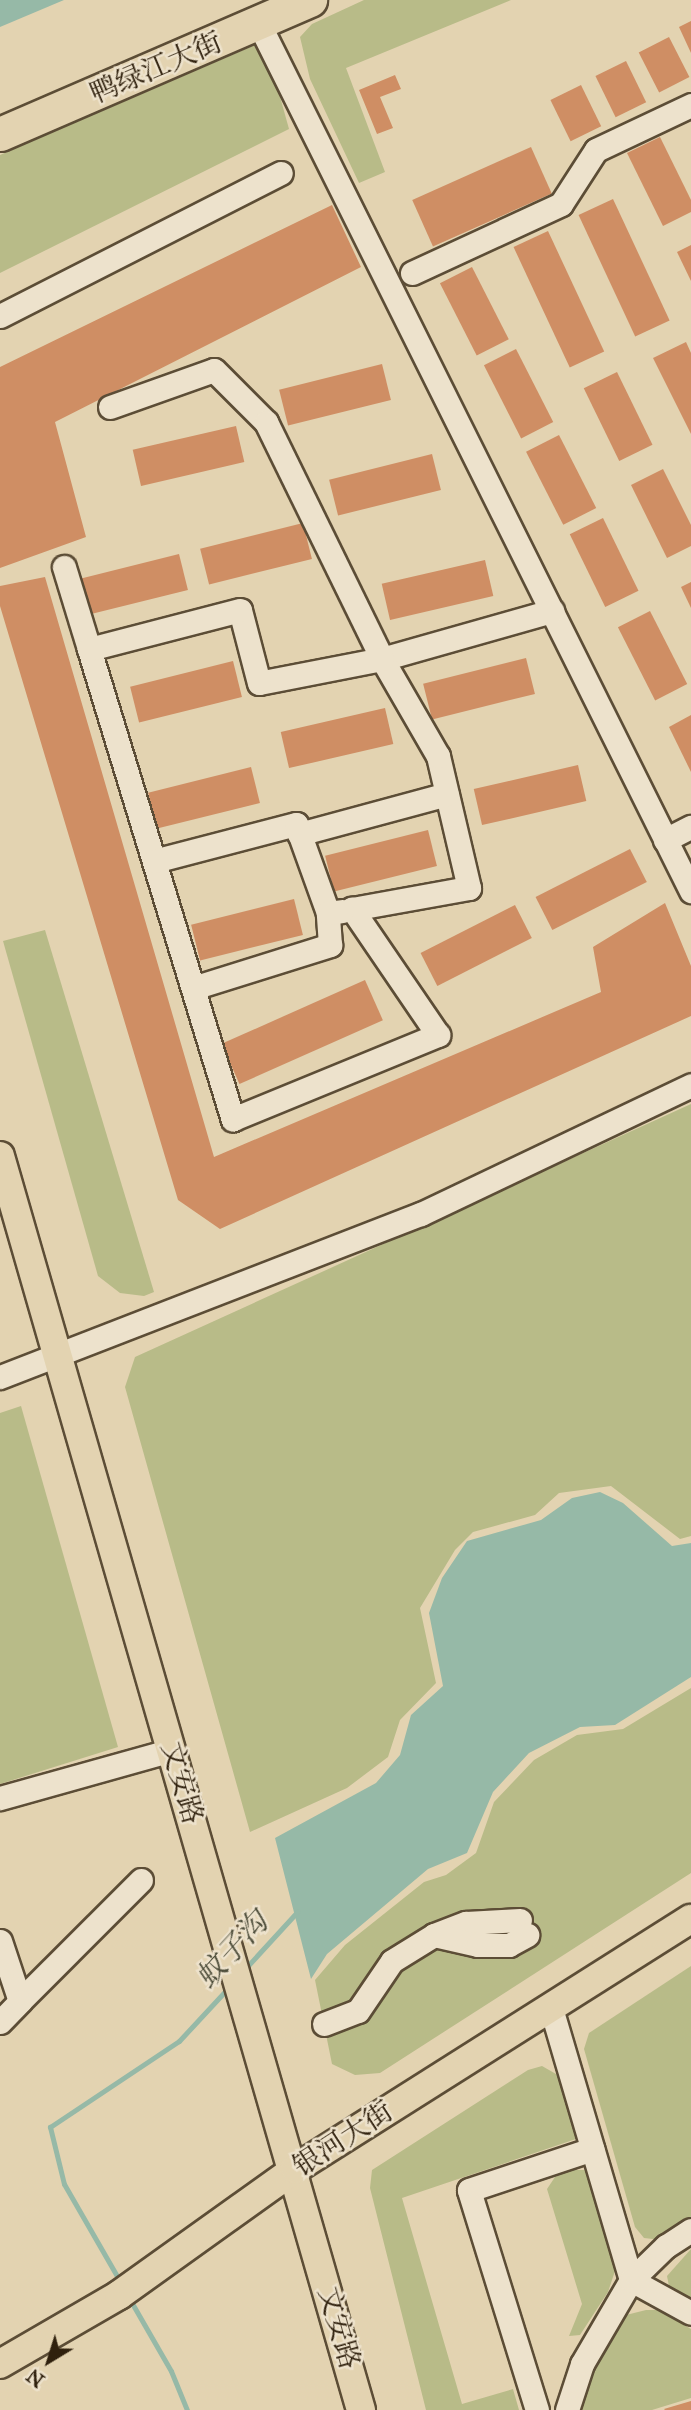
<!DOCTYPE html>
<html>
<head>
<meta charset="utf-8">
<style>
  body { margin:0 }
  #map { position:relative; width:691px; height:2410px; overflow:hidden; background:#e3d3b1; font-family:"IM FELL Great Primer","Noto Serif SC",serif }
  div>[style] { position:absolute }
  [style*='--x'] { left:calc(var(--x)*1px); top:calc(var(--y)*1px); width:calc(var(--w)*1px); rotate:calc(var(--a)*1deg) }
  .green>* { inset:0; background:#b8bb88 }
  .water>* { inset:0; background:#96b9a7 }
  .stream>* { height:5px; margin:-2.5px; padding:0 2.5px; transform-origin:2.5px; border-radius:2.5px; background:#96b9a7 }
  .building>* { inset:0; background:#cf8e64; transform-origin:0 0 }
  .roads { filter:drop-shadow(2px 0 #5c4d36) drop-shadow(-2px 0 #5c4d36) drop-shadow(0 2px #5c4d36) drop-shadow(0 -2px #5c4d36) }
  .minor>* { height:23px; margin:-11.5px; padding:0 11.5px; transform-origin:11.5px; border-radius:11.5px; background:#ede2cc }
  .major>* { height:28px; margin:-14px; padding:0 14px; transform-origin:14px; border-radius:14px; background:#e3d3b1 }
  .highway>* { height:33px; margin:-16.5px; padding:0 16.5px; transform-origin:16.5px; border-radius:16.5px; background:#e3d3b1 }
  span { translate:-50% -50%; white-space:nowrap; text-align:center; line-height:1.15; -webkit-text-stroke:5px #ede2cc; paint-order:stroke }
  .street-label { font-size:28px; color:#2f200d }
  .water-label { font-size:30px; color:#4e4e3b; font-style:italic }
  .north { position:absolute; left:14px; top:2326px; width:70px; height:70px; -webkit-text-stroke:5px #ede2cc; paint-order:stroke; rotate:218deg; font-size:19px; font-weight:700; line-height:28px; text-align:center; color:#2f200d }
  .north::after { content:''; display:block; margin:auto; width:24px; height:32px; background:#2f200d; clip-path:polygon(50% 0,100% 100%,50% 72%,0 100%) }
</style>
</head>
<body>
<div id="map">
  <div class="green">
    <i style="clip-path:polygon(364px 0,511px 0,346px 68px,385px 172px,359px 183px,310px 79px,300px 37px,312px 24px)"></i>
    <i style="clip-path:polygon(255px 45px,272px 68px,289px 129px,0 273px,0 155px)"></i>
    <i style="clip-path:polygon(45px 930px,154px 1292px,144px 1296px,120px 1293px,98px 1276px,3px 941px)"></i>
    <i style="clip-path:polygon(691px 1104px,691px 1536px,680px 1539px,611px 1486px,559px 1493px,535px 1515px,473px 1532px,455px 1550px,420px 1608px,436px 1683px,400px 1720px,388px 1757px,347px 1788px,250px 1832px,125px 1387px,135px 1357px)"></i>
    <i style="clip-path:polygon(21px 1406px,118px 1747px,0 1784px,0 1413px)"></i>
    <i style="clip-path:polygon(691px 1688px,691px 1873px,380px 2073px,355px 2075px,332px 2064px,315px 1980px,345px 1945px,424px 1882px,446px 1875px,476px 1853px,494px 1802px,534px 1760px,577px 1735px,623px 1729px)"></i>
    <i style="clip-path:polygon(691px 1966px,691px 2221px,662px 2240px,644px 2238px,635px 2227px,584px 2049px,589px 2033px)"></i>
    <i style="clip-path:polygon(542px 2066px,556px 2074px,565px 2088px,576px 2139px,402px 2198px,462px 2404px,513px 2389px,519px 2410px,426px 2410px,370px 2188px,372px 2170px,528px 2070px)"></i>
    <i style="clip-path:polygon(571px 2170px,587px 2170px,617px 2265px,608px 2292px,580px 2335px,569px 2336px,582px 2304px,547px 2189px,555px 2177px)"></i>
    <i style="clip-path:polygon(691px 2249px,691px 2306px,670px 2291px,667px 2276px)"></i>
    <i style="clip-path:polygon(646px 2310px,659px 2310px,691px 2329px,691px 2398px,652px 2410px,578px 2410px,587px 2379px,626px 2315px)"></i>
  </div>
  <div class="water">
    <i style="clip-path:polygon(0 0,64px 0,0 27px)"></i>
    <i style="clip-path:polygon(600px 1492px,623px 1503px,672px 1546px,691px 1543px,691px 1677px,615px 1725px,580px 1727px,529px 1753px,493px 1792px,467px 1853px,428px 1869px,327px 1954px,311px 1979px,275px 1838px,376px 1783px,400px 1755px,411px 1715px,443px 1686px,429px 1613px,442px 1578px,467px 1541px,541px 1520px,572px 1498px)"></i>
  </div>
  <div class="stream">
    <i style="--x:243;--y:1971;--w:81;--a:-47.5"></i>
    <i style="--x:121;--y:2283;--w:114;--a:-119.9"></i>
    <i style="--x:64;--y:2184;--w:59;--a:-103.8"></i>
    <i style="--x:50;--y:2127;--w:155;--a:-33.7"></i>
    <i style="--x:179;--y:2041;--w:75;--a:-47.2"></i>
    <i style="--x:129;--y:2298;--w:84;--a:60.1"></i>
    <i style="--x:171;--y:2371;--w:42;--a:67.7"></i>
  </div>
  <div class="building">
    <i style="clip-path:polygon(691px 21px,691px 53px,679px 27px)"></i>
    <i style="left:669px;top:37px;width:45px;height:34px;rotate:63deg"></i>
    <i style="left:626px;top:61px;width:46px;height:34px;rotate:64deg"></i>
    <i style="clip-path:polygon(395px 75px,401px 89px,380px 97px,393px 128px,377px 134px,359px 90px)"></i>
    <i style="left:581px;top:85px;width:46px;height:34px;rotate:64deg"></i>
    <i style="clip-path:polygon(660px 137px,691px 200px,691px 212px,663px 226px,627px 153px)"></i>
    <i style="left:531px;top:147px;width:51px;height:130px;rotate:66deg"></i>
    <i style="left:613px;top:199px;width:134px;height:38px;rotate:65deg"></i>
    <i style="clip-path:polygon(332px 205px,361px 267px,55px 422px,86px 537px,0 568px,0 367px)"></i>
    <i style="left:548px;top:231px;width:133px;height:38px;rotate:65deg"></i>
    <i style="clip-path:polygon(691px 245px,691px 281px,677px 252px)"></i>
    <i style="left:472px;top:267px;width:81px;height:36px;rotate:63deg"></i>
    <i style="clip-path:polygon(686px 342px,691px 353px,691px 434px,653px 358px)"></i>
    <i style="left:516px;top:349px;width:82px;height:36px;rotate:63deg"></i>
    <i style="left:382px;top:364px;width:37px;height:106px;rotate:76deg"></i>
    <i style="left:617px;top:372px;width:81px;height:37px;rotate:64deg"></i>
    <i style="left:236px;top:426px;width:37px;height:106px;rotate:77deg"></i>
    <i style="left:559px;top:435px;width:82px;height:37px;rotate:63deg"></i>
    <i style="left:432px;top:454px;width:37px;height:106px;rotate:76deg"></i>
    <i style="clip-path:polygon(663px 469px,691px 525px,691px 546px,667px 558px,631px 485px)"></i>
    <i style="left:603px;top:518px;width:81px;height:37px;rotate:64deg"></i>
    <i style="left:303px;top:523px;width:37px;height:106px;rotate:76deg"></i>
    <i style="left:179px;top:554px;width:37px;height:106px;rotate:76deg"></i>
    <i style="left:485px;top:560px;width:37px;height:106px;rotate:77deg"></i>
    <i style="clip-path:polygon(45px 577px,214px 1157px,601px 992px,593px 947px,665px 903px,691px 966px,691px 1016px,220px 1229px,178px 1200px,0 606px,0 586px)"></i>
    <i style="clip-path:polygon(691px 582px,691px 608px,681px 587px)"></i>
    <i style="left:650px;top:611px;width:82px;height:36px;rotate:63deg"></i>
    <i style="left:526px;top:658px;width:37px;height:106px;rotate:76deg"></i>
    <i style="left:233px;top:661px;width:37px;height:106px;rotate:76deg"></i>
    <i style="left:385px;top:708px;width:37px;height:107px;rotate:77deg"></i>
    <i style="clip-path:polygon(691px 715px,691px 772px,669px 727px)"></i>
    <i style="left:578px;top:765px;width:37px;height:107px;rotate:77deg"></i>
    <i style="left:251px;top:767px;width:37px;height:106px;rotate:76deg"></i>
    <i style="left:428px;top:830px;width:37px;height:106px;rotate:76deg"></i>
    <i style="left:630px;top:849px;width:37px;height:106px;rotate:63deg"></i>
    <i style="left:294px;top:899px;width:37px;height:106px;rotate:76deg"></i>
    <i style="left:515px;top:905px;width:37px;height:106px;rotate:63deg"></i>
    <i style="left:365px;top:980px;width:44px;height:157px;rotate:66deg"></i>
    <i style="clip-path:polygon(691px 2401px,691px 2410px,665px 2410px,664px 2409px)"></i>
  </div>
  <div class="roads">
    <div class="minor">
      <i style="--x:259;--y:24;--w:969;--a:63.51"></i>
      <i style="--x:412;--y:273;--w:164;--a:-24.8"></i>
      <i style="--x:561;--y:204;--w:64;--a:-57.1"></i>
      <i style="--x:596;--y:150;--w:105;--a:-25.3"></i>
      <i style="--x:0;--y:316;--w:315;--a:-27"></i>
      <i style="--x:110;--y:407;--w:110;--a:-19.6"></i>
      <i style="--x:214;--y:370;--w:74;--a:45"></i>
      <i style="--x:266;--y:422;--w:264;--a:63.9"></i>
      <i style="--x:382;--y:659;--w:177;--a:-15.8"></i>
      <i style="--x:64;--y:567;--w:86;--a:73"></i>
      <i style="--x:89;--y:649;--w:492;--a:73"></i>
      <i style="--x:233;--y:1119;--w:222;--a:-22.3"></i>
      <i style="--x:438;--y:1035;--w:153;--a:-124.3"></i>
      <i style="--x:352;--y:909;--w:119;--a:-10.2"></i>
      <i style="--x:469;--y:888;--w:136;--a:-103.2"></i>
      <i style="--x:438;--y:756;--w:112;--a:-120"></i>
      <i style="--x:382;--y:659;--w:125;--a:169"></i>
      <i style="--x:259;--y:683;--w:75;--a:-104.6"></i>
      <i style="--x:240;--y:610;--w:156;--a:165.5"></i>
      <i style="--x:299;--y:834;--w:153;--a:-15.1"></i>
      <i style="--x:665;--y:840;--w:29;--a:-27"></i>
      <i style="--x:154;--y:861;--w:147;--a:-14.6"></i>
      <i style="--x:296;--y:824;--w:95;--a:70.2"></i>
      <i style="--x:193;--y:988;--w:144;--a:-17.4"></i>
      <i style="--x:330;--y:945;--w:32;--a:-94"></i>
      <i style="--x:328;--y:913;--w:14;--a:-8"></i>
      <i style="--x:0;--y:1377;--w:451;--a:-21.2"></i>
      <i style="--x:421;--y:1214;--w:299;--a:-25.5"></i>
      <i style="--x:0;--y:1798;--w:179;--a:-15.6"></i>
      <i style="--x:434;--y:1935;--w:34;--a:-21"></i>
      <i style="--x:466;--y:1923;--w:54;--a:-3.2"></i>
      <i style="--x:0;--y:1941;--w:63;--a:71.6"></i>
      <i style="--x:20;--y:2001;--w:171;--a:-45"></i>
      <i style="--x:551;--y:2008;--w:284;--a:73.6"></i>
      <i style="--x:631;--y:2280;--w:97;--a:120.3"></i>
      <i style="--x:582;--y:2364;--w:48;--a:108.1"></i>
      <i style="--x:0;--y:2022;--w:29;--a:-46"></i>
      <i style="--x:324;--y:2024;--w:36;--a:-21"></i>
      <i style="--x:358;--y:2011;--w:60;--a:-55.8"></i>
      <i style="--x:392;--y:1961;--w:49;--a:-31.8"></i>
      <i style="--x:434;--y:1935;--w:45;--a:12.8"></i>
      <i style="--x:478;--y:1945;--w:31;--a:0"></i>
      <i style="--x:509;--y:1945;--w:21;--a:-29"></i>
      <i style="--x:691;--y:2230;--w:30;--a:147"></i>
      <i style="--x:666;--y:2246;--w:49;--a:135.8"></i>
      <i style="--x:631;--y:2280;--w:68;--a:28.8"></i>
      <i style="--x:537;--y:2410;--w:230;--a:-107.2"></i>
      <i style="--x:469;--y:2190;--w:130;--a:-18.4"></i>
    </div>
    <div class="major">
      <i style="--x:0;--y:1156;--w:1305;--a:73.94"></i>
      <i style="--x:0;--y:2364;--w:138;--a:-30.1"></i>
      <i style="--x:119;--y:2295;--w:216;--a:-35.6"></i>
      <i style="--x:295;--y:2169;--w:468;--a:-32.3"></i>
    </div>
    <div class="highway">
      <i style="--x:0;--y:134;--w:338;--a:-23.4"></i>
    </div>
  </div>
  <div class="street-label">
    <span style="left:156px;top:68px;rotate:-23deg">鸭绿江大街</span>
    <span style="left:182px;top:1783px;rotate:74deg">文安路</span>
    <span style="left:343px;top:2139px;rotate:-33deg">银河大街</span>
    <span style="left:339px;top:2328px;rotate:74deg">文安路</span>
  </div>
  <div class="water-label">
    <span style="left:232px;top:1950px;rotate:-48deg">蚊子沟</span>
  </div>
  <div class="north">N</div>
</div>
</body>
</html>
